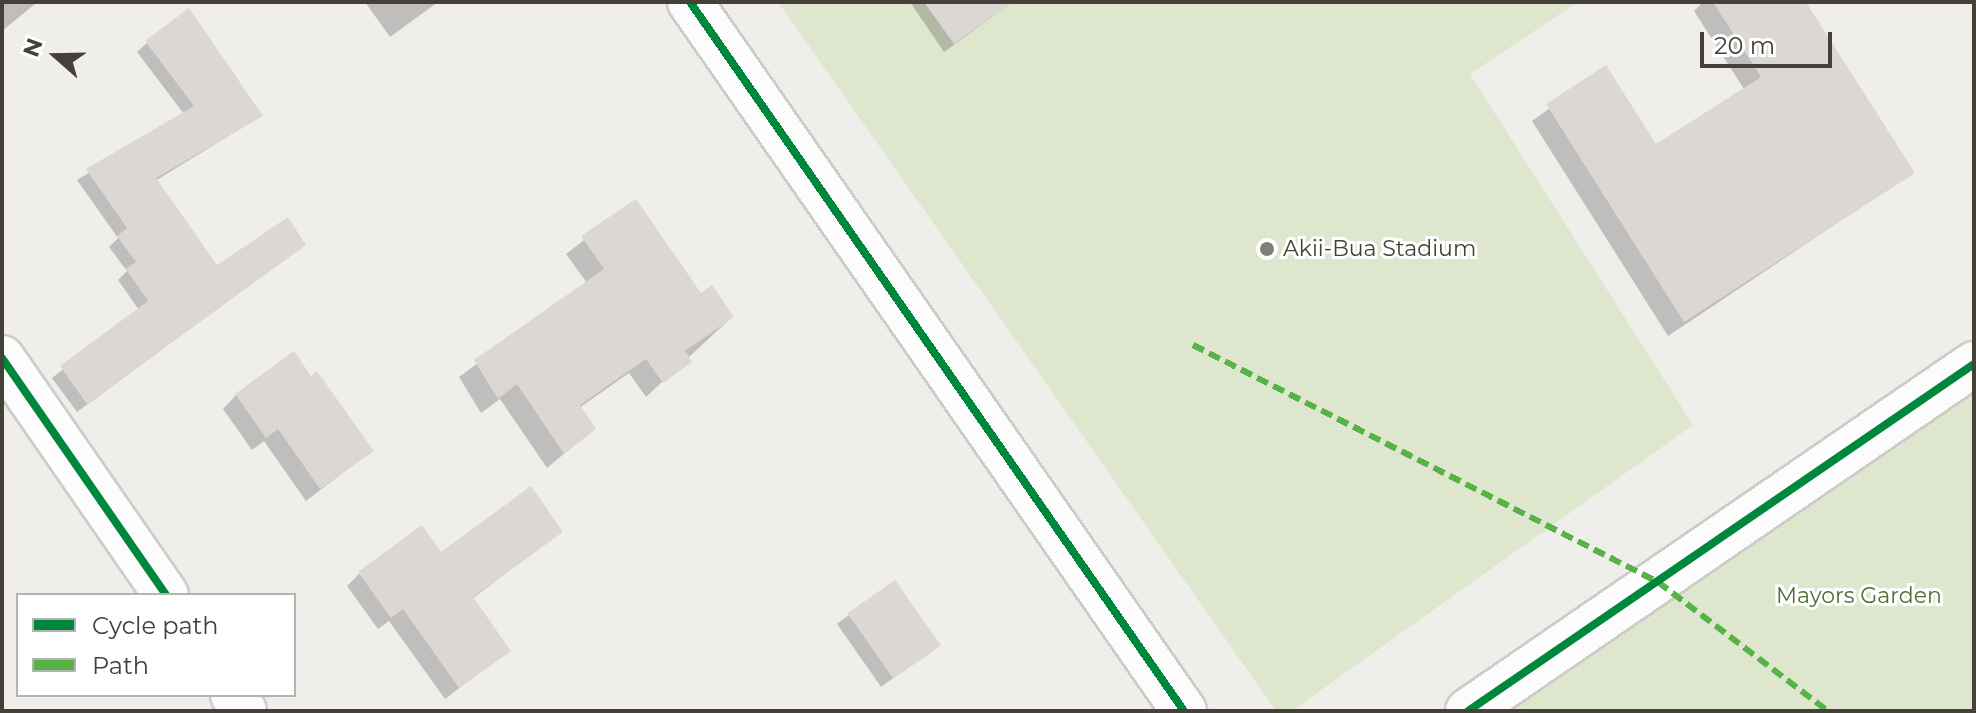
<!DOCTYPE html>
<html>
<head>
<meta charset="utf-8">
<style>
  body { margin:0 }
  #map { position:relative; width:1976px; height:713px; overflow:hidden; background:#f0eeeb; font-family:Montserrat,sans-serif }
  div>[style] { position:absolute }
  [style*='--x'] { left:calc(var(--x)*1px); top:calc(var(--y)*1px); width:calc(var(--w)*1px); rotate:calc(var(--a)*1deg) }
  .green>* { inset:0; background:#dee7ce }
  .shadow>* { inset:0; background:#0003; transform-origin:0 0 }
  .building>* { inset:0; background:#dad7d4; transform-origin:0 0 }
  .roads { filter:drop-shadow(2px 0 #ceccc9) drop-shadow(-2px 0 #ceccc9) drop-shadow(0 2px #ceccc9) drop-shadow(0 -2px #ceccc9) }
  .street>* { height:44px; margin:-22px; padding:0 22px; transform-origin:22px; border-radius:22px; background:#fdfcfc }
  .quiet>* { height:6px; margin-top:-3px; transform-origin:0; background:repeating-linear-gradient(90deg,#57b346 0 12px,transparent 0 18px) }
  .cycleway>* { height:8px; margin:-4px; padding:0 4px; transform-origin:4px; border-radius:4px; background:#00873e }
  .dots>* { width:22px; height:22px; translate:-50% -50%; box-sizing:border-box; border:4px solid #fff; border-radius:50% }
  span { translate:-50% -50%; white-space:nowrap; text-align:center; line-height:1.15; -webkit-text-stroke:6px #fff; paint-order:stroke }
  .poi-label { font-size:22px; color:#454038 }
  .left { translate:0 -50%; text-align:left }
  .park-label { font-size:22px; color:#4c7032 }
  .frame { position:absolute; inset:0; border:4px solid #454038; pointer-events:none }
  .legend { position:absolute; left:16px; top:593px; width:280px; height:104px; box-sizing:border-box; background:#fff; border:2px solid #b5b3af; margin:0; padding:10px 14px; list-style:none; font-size:24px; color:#454038 }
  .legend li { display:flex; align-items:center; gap:16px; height:40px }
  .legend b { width:40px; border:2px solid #b5b3af }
  .north { position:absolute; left:16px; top:16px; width:80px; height:80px; -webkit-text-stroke:6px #fff; paint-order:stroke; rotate:290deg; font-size:22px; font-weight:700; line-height:32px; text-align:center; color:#454038 }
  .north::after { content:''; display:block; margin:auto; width:28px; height:36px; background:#454038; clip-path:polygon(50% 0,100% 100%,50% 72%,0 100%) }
  .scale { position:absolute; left:1700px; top:32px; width:132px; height:36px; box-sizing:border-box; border:4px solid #454038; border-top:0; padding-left:10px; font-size:24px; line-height:28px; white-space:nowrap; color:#454038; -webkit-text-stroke:6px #fff; paint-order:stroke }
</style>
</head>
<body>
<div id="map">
  <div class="green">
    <i style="clip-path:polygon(778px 2px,1578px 2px,1470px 74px,1693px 425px,1292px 711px,1276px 711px)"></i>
    <i style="clip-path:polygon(1974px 379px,1974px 711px,1496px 711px)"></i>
  </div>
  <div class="shadow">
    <i style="clip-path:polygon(2px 2px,33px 2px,35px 4px,2px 31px)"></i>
    <i style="clip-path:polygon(365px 2px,438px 2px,390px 37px)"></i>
    <i style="clip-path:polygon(910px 2px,1012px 2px,944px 52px)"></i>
    <i style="clip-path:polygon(1703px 2px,1800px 2px,1912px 173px,1668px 336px,1532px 121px,1605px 68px,1655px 146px,1744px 89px,1694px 11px)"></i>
    <i style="clip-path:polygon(147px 43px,261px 116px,155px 181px,216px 268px,304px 245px,77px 412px,52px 378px,139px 310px,118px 280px,127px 271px,109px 247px,118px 238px,77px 180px,184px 114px,137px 52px)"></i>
    <i style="clip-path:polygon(635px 201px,701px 296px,732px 317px,646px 397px,629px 373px,579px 408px,594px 429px,547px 468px,500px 399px,481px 413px,459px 377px,587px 283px,566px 254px)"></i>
    <i style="clip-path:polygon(236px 395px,371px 451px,306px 501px,264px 441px,252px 450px,223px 409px)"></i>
    <i style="clip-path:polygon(560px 532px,472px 599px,509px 650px,445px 699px,389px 621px,378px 629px,347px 586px,360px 573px)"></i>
    <i style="left:895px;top:583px;width:77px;height:71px;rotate:55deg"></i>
  </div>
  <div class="building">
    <i style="clip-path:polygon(924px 2px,1012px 2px,954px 44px)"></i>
    <i style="clip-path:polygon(1713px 2px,1806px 2px,1915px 173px,1684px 322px,1546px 104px,1606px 65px,1656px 144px,1761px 77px)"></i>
    <i style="clip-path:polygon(189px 8px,263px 116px,156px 178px,217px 265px,288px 217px,306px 245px,87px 404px,60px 366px,148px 301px,126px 269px,136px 262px,117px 236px,127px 228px,86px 169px,194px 106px,145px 41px)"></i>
    <i style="clip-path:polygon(636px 199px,701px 293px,712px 285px,734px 317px,685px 351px,692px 362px,663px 383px,646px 359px,580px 405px,596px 429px,564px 454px,517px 384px,498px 399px,474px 360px,604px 269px,581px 236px)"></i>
    <i style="clip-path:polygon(294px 351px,311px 376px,317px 371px,374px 451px,320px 489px,278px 429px,266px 438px,235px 394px)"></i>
    <i style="clip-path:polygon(531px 486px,563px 532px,473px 597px,511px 651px,459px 688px,403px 609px,391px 618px,358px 572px,422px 525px,441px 552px)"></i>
    <i style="left:895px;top:580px;width:80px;height:58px;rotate:55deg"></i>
  </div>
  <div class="roads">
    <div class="street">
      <i style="--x:690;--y:2;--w:864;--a:55.13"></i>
      <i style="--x:2;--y:358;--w:288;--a:55.3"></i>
      <i style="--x:233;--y:695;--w:19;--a:55"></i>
      <i style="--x:1468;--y:711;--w:614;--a:-34.44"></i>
    </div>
  </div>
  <div class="quiet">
    <i style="--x:1193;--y:345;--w:522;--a:27.01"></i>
    <i style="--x:1658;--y:582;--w:213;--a:37.2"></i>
  </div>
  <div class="cycleway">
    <i style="--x:690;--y:2;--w:864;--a:55.13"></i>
    <i style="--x:2;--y:358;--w:288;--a:55.3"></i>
    <i style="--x:1468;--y:711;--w:614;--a:-34.44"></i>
  </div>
  <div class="dots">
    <i style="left:1267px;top:249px;background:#817d77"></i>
  </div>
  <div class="poi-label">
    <span class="left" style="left:1283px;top:249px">Akii-Bua Stadium</span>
  </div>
  <div class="park-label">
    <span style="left:1859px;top:596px">Mayors Garden</span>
  </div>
  <div class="frame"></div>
  <ul class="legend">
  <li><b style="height:10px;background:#00873e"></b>Cycle path</li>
  <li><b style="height:10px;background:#57b346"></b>Path</li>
  </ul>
  <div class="north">N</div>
  <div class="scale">20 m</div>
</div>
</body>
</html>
